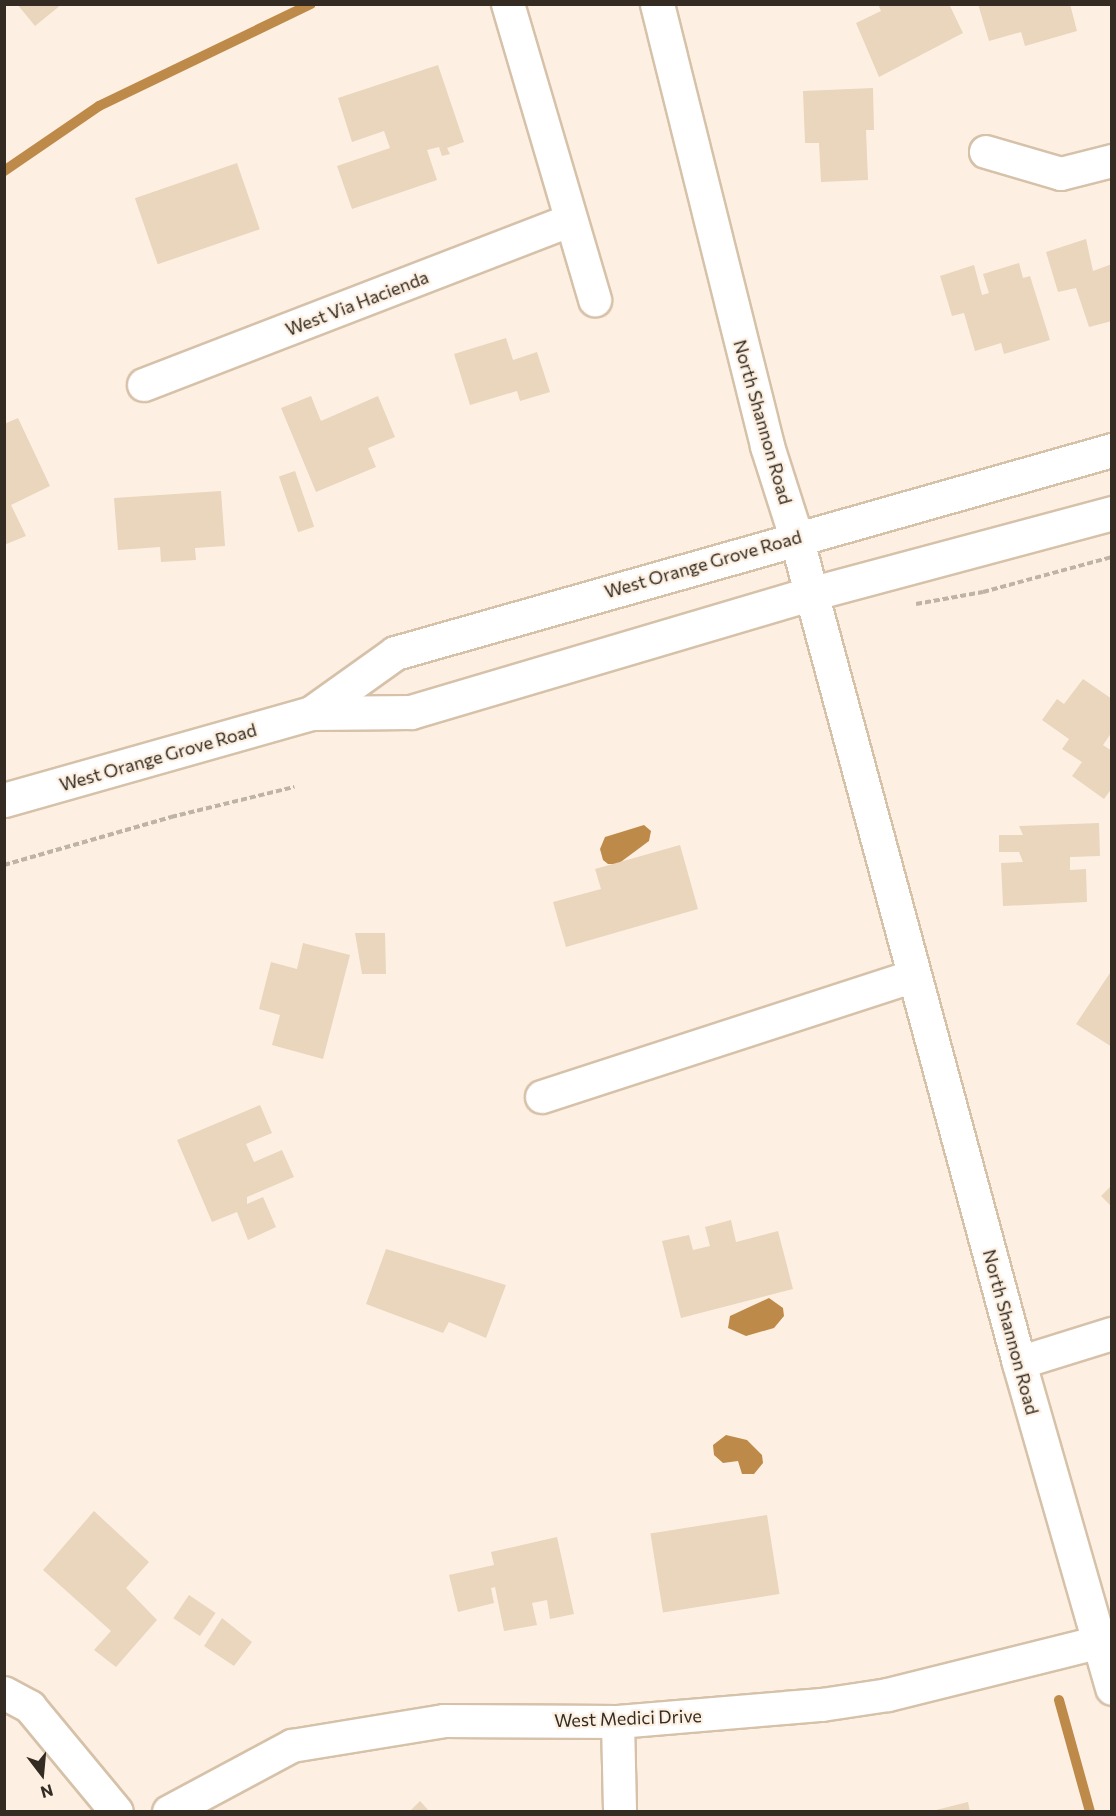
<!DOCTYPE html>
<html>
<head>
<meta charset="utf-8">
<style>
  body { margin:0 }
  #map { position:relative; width:1116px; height:1816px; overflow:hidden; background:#fdf0e2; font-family:Commissioner,sans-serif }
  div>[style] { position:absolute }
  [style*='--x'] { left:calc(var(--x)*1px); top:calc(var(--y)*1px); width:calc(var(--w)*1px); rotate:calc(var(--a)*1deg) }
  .water>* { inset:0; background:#be8a49 }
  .stream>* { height:10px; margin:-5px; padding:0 5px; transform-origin:5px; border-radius:5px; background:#be8a49 }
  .building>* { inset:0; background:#ead5bd; transform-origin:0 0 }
  .path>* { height:4px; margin-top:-2px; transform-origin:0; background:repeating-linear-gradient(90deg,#bfb3a6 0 6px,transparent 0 9px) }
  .roads { filter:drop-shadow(2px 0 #d6c1a9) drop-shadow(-2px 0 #d6c1a9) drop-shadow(0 2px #d6c1a9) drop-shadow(0 -2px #d6c1a9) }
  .minor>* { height:32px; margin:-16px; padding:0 16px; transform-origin:16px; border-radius:16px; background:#fff }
  .tertiary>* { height:33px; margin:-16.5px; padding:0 16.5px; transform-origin:16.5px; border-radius:16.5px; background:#fff }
  .primary>* { height:33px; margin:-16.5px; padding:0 16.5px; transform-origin:16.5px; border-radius:16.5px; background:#fff }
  span { translate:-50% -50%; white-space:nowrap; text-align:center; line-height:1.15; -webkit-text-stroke:4.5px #fdf0e2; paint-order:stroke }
  .street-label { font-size:18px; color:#342c22 }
  .frame { position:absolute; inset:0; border:6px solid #342c22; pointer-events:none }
  .north { position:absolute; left:12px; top:1744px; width:60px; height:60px; -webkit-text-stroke:4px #fdf0e2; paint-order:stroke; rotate:164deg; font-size:16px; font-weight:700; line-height:24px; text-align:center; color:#342c22 }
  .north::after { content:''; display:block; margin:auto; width:21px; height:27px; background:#342c22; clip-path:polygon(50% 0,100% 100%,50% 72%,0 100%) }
</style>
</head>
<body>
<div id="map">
  <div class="water">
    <i style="clip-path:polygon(644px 825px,651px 831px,649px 841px,618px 864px,608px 864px,603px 860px,600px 849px,605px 837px)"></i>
    <i style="clip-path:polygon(769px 1298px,783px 1308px,784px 1316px,774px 1328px,746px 1336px,728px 1328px,730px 1316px)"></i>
    <i style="clip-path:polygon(726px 1435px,747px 1440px,762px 1455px,763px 1463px,754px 1474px,742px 1474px,738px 1461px,723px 1463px,714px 1455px,713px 1445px)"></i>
  </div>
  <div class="stream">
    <i style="--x:4;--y:171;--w:115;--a:-34.4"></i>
    <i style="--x:99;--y:106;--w:235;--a:-25.7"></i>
    <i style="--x:1059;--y:1700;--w:116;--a:74.5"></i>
  </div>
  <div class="building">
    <i style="clip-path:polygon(17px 4px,62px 4px,35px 26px)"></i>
    <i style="clip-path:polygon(878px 4px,949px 4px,963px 33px,879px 77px,856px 23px,881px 11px)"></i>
    <i style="clip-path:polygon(978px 4px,1070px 4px,1077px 31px,1025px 46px,1021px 32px,989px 41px)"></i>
    <i style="clip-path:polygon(438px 65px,464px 142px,447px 148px,450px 154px,442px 156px,439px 147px,427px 150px,437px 180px,352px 209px,337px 166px,390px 148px,384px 131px,352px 142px,338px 98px)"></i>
    <i style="clip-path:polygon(873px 88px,874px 130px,866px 130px,868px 180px,821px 182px,819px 143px,805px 143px,803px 91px)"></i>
    <i style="left:237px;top:163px;width:70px;height:108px;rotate:71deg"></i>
    <i style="clip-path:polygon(1086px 239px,1093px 271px,1112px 264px,1112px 321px,1089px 327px,1076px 288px,1058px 292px,1046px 252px)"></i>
    <i style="clip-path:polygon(1019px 263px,1023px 278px,1030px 276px,1050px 340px,1004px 354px,1001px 343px,975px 351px,964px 313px,952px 316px,940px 276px,974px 265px,982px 295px,989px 293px,983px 274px)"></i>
    <i style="clip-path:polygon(506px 338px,513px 360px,537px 352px,550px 392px,520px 401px,517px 391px,470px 405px,454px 354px)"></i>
    <i style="clip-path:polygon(311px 396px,321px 421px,378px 396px,395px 437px,368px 448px,376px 467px,316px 492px,281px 408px)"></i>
    <i style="clip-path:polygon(18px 418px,50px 486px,11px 505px,26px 536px,4px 545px,4px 424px)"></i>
    <i style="left:295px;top:471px;width:59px;height:17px;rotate:71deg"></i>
    <i style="clip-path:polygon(221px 491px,225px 546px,195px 548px,196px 560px,161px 562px,160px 547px,118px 550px,114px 498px)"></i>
    <i style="clip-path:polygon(1083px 679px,1112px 699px,1112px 732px,1103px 745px,1112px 751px,1112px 788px,1104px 799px,1072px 776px,1082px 762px,1062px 749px,1069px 739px,1042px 720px,1057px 699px,1064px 704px)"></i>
    <i style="clip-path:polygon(1099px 823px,1100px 856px,1070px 857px,1070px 870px,1086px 869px,1087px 902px,1003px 906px,1001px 863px,1023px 862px,1019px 852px,999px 852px,999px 835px,1023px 835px,1019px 826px)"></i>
    <i style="clip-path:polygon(680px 845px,698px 909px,566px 947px,553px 902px,601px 889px,595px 869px)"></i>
    <i style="clip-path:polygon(355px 933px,385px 933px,386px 974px,362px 974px)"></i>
    <i style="clip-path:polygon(303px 943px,350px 955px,323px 1059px,272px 1045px,280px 1015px,259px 1009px,271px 962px,297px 969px)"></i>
    <i style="clip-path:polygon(1112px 970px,1112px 1047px,1076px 1024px)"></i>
    <i style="clip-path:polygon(260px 1105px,272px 1133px,246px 1144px,254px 1162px,282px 1150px,294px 1177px,247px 1197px,247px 1204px,263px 1197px,276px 1227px,248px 1240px,237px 1212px,212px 1222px,177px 1140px)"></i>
    <i style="clip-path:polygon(1112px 1185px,1112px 1207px,1101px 1196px)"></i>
    <i style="clip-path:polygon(731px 1220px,736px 1242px,778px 1231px,793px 1289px,681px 1318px,662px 1241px,689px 1235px,693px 1250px,710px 1246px,705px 1227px)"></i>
    <i style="clip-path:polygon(386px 1249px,506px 1285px,486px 1338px,449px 1322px,443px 1333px,366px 1304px)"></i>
    <i style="clip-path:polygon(94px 1511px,149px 1562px,126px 1588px,157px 1620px,116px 1667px,94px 1650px,111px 1631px,43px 1570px)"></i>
    <i style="left:767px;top:1515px;width:80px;height:118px;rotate:81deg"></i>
    <i style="clip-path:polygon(557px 1537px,574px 1614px,550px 1619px,547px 1600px,532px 1603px,537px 1625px,504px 1631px,495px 1587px,491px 1588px,494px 1603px,458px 1612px,449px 1575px,494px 1565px,491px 1552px)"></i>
    <i style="left:189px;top:1595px;width:32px;height:28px;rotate:34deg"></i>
    <i style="clip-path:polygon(222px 1618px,252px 1642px,234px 1666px,204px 1646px)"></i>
    <i style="clip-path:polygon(420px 1801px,430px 1812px,409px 1812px)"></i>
    <i style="clip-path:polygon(968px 1802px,970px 1812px,932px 1812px,932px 1811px)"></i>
  </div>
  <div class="path">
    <i style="--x:916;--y:604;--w:68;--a:-10.2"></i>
    <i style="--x:983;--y:592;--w:134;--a:-15.2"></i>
    <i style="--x:4;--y:865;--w:174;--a:-16"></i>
    <i style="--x:171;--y:817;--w:127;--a:-13.7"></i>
  </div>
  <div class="roads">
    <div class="minor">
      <i style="--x:508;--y:4;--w:309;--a:73.6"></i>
      <i style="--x:986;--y:152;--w:78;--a:16.3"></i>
      <i style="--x:1061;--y:174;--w:53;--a:-14.3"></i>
      <i style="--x:144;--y:385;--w:456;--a:-21.1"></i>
      <i style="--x:542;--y:1097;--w:391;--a:-18"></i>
      <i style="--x:1019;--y:1363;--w:97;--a:-17.3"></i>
      <i style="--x:4;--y:1693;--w:30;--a:28"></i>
      <i style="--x:30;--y:1707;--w:136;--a:50.4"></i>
      <i style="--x:618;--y:1722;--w:90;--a:88.7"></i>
      <i style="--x:169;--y:1812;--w:140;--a:-28.2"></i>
      <i style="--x:292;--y:1746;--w:154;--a:-9.3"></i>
      <i style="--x:444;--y:1721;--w:174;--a:0.3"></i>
      <i style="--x:618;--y:1722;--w:205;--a:-4.8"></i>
      <i style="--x:822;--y:1705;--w:67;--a:-8.6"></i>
      <i style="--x:888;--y:1695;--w:215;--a:-14"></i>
    </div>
    <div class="tertiary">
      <i style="--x:657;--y:4;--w:455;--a:76"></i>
      <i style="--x:767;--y:446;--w:96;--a:72.3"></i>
      <i style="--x:796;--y:537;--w:856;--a:74.89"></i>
      <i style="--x:1019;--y:1363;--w:338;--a:74"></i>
    </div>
    <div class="primary">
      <i style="--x:311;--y:713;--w:103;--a:-35.5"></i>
      <i style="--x:395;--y:653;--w:745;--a:-15.81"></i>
      <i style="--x:4;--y:800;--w:319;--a:-15.8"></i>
      <i style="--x:311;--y:713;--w:100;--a:-0.6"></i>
      <i style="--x:411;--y:712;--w:416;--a:-16.5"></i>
      <i style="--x:810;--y:594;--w:313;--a:-15"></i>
    </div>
  </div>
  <div class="street-label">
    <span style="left:357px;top:303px;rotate:-21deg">West Via Hacienda</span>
    <span style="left:763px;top:422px;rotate:74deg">North Shannon Road</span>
    <span style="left:703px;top:564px;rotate:-16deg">West Orange Grove Road</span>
    <span style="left:158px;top:757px;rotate:-16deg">West Orange Grove Road</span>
    <span style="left:1011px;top:1332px;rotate:75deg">North Shannon Road</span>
    <span style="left:628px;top:1718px;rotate:-2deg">West Medici Drive</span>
  </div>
  <div class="frame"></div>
  <div class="north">N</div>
</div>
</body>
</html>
